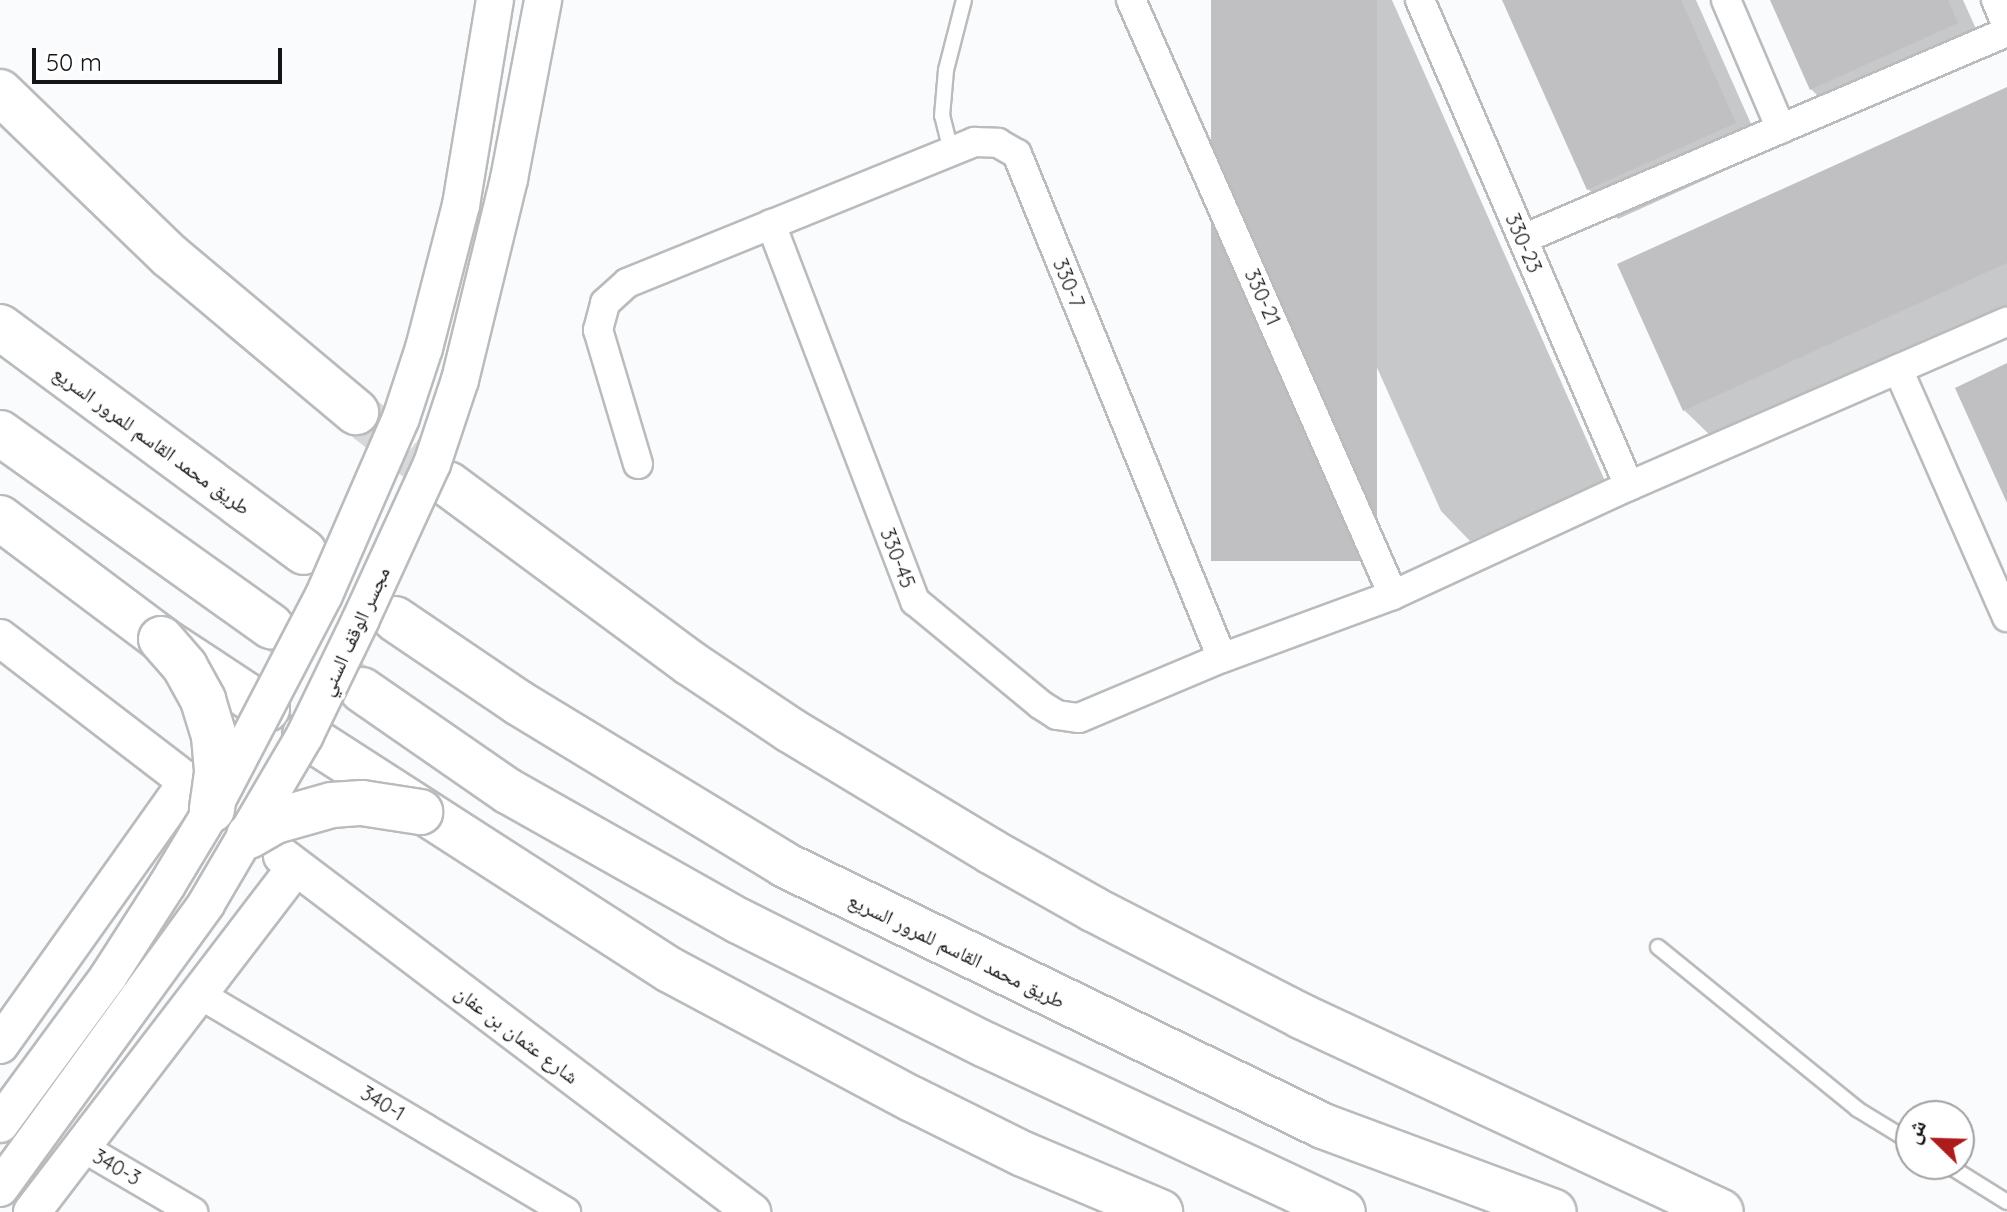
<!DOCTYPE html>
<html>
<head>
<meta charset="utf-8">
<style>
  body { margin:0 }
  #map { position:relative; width:2007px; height:1212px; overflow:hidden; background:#f9fbfd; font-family:Quicksand,"Noto Naskh Arabic",sans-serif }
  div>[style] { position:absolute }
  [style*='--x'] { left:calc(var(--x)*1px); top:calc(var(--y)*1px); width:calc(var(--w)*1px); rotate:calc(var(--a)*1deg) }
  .shadow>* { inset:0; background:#0003 }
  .building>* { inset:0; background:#c0c0c2; transform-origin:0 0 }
  .motorway-tunnel>* { height:44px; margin-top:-22px; transform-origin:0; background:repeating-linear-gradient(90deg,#d7d8da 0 44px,transparent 0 66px) }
  .roads { filter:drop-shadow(2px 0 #b9bbbd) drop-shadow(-2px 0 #b9bbbd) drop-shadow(0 2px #b9bbbd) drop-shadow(0 -2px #b9bbbd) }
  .service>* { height:14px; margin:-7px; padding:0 7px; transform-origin:7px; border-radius:7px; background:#fff }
  .minor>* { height:28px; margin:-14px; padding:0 14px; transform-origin:14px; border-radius:14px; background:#fff }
  .tertiary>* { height:36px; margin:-18px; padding:0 18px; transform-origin:18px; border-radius:18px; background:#fff }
  .motorway>* { height:44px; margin:-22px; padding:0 22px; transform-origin:22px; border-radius:22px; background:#fff }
  .bridges { filter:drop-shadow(2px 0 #b9bbbd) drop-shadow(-2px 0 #b9bbbd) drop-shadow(0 2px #b9bbbd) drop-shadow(0 -2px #b9bbbd) }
  .tertiary-bridge>* { height:36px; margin:-18px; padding:0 18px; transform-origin:18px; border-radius:18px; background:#fff }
  .motorway-bridge>* { height:44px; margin:-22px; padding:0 22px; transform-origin:22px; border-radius:22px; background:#fff }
  span { translate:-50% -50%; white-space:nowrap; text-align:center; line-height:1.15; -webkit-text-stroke:6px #fff; paint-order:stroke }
  .street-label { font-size:20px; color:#151516 }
  .north { position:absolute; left:1895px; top:1100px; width:80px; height:80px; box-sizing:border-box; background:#fff; border:2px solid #a1a1a2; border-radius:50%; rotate:293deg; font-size:22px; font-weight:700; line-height:32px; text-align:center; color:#151516 }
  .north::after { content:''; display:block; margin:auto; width:28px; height:36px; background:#ad1b1c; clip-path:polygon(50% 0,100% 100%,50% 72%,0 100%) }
  .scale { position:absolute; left:32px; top:48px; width:250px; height:36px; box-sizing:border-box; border:4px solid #151516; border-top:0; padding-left:10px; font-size:24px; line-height:28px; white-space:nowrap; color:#151516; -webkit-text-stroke:6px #fff; paint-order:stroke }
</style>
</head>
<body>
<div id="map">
  <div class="shadow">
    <i style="clip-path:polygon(1213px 0,1392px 0,1605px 481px,1470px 541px,1441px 511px)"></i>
    <i style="clip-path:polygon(1504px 0,1696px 0,1764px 153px,1618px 219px,1588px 189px)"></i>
    <i style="clip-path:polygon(1772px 0,1963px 0,1987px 53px,1841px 119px,1811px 89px)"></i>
    <i style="clip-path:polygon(2007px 89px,2007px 306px,1714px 439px,1684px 410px)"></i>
  </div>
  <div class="building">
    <i style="left:1211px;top:0;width:166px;height:561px"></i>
    <i style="clip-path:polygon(1502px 0,1681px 0,1736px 123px,1587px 190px)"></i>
    <i style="clip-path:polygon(1770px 0,1948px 0,1958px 23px,1810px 90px)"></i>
    <i style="clip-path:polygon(2007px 87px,2007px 263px,1683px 411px,1617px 264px)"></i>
    <i style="clip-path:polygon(2007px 363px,2007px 503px,1955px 388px)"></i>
  </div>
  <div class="motorway-tunnel">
    <i style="--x:356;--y:412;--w:117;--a:38"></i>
    <i style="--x:271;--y:626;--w:111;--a:35.1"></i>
  </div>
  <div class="roads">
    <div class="service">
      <i style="--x:951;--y:151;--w:36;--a:-104"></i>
      <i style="--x:942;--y:116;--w:46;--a:-85"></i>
      <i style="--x:946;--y:70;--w:72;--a:-75.6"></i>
      <i style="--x:1658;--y:947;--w:257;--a:39.1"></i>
      <i style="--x:1857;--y:1109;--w:63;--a:31.4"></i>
      <i style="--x:1946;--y:1164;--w:72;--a:31.9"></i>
    </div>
    <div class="minor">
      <i style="--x:1131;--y:0;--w:650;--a:66.23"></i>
      <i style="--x:1420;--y:0;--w:529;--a:66.73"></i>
      <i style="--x:1726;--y:0;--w:140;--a:66.9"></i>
      <i style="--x:1996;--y:0;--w:28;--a:67"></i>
      <i style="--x:771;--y:224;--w:404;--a:69.1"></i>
      <i style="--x:915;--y:601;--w:163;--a:39.5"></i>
      <i style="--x:1041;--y:705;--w:19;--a:32"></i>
      <i style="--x:1057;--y:715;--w:22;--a:8"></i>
      <i style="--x:1079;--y:718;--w:155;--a:-22.8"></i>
      <i style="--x:1222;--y:658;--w:182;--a:-20.2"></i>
      <i style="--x:1393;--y:595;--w:260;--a:-24.8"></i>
      <i style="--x:1629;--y:486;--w:412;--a:-23.5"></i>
      <i style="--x:1523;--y:239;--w:526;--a:-23.16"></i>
      <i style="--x:1898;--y:369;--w:271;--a:66.3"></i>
      <i style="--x:638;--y:464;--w:140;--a:-106.6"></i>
      <i style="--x:598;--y:330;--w:28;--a:-75"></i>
      <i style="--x:605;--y:303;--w:30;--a:-42"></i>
      <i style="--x:627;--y:283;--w:375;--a:-22.1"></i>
      <i style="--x:974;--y:142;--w:24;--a:2"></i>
      <i style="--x:998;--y:143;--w:22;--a:30"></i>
      <i style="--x:1017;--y:154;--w:544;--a:67.87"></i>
      <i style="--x:199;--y:994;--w:427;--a:30.7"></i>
      <i style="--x:82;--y:1147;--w:129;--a:30.4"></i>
    </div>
    <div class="tertiary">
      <i style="--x:0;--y:638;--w:238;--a:37.5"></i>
      <i style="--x:282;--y:856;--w:590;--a:37.14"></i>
      <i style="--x:0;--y:1045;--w:323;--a:-54.6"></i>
      <i style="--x:32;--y:1212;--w:434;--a:-52.6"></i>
    </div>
    <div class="motorway">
      <i style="--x:0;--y:92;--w:236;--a:44"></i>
      <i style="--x:170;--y:256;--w:243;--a:40"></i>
      <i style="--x:0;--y:327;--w:378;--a:36.5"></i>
      <i style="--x:0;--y:433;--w:333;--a:35.5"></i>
      <i style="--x:448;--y:484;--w:301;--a:36.5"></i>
      <i style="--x:690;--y:663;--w:120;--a:33.8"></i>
      <i style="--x:790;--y:730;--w:236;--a:31.1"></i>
      <i style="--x:992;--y:852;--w:116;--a:29.4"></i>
      <i style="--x:1093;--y:909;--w:234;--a:27.2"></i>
      <i style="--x:1301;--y:1016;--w:463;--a:25"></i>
      <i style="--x:0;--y:518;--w:201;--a:36.9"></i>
      <i style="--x:161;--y:639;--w:127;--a:33.4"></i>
      <i style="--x:395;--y:619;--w:150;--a:34.1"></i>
      <i style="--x:519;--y:703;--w:311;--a:31.3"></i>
      <i style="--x:785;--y:865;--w:598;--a:25.88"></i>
      <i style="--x:1323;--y:1126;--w:246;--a:20.4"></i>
      <i style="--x:362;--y:690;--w:178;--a:34.7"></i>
      <i style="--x:508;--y:791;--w:265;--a:29.4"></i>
      <i style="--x:739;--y:921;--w:276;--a:26.7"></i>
      <i style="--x:986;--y:1045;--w:394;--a:25.1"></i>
      <i style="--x:305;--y:735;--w:434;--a:32.8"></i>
      <i style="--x:670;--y:970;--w:274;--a:28.1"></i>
      <i style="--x:912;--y:1099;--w:124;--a:26.4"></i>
      <i style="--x:1023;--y:1154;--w:149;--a:22.9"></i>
    </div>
  </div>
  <div class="bridges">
    <div class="tertiary-bridge">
      <i style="--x:0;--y:1124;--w:182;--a:-53.7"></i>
      <i style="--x:108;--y:977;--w:109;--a:-57.3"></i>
      <i style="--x:167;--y:885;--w:87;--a:-59"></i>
      <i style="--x:212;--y:810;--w:242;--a:-62.5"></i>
      <i style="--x:324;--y:595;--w:193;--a:-66.5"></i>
      <i style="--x:401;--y:418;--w:74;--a:-71.8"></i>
      <i style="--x:424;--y:348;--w:148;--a:-75.5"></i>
      <i style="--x:461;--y:205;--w:208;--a:-80.6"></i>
      <i style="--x:0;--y:1188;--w:351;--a:-54"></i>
      <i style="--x:206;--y:904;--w:196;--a:-59.6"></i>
      <i style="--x:305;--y:735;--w:127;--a:-64.2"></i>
      <i style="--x:360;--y:621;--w:173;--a:-65.4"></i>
      <i style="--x:432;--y:464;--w:89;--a:-71.6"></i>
      <i style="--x:460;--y:380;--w:207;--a:-76.3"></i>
      <i style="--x:509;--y:179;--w:182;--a:-79.2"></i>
    </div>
    <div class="motorway-bridge">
      <i style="--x:161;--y:639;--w:37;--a:49"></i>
      <i style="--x:185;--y:667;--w:38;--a:61"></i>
      <i style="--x:203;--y:700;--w:38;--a:73"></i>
      <i style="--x:214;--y:736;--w:37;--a:85"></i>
      <i style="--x:217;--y:773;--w:37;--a:98"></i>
      <i style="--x:249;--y:836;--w:30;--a:-30"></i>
      <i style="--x:275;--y:821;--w:59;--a:-15.7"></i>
      <i style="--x:332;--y:805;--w:30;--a:-4"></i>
      <i style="--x:362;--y:803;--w:59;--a:8.8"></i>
    </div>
  </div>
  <div class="street-label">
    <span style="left:1524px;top:243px;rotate:67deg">330-23</span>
    <span style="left:1069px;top:283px;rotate:68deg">330-7</span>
    <span style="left:1263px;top:297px;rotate:66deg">330-21</span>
    <span style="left:152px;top:440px;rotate:36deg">طريق محمد القاسم للمرور السريع</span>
    <span style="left:898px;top:558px;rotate:69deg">330-45</span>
    <span style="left:354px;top:631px;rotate:-65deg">مجسر الوقف السني</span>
    <span style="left:957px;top:950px;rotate:26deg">طريق محمد القاسم للمرور السريع</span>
    <span style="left:517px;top:1034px;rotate:37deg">شارع عثمان بن عفان</span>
    <span style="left:383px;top:1103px;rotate:31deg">340-1</span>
    <span style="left:117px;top:1167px;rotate:30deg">340-3</span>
  </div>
  <div class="north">ش</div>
  <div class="scale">50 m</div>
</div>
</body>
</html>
